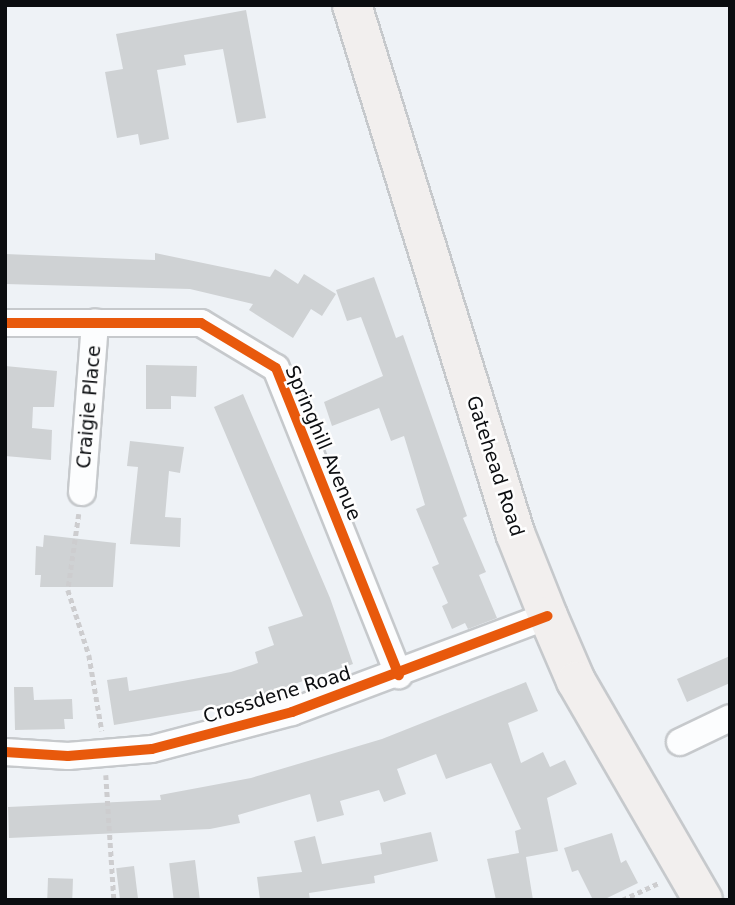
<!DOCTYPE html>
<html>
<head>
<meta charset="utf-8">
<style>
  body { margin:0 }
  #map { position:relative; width:735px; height:905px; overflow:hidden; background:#eef2f6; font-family:"DejaVu Sans",sans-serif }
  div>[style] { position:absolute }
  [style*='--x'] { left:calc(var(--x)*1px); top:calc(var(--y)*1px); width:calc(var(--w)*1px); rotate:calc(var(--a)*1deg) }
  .building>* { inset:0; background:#cfd2d4; transform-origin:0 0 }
  .path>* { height:4.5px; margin-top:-2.25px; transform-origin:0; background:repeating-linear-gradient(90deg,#cdcdcf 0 5px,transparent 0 8.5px) }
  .roads { filter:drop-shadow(2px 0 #c6c9cc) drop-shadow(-2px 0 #c6c9cc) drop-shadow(0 2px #c6c9cc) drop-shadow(0 -2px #c6c9cc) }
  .street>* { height:26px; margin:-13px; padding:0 13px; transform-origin:13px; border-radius:13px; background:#fcfdfe }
  .secondary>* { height:38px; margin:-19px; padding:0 19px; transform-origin:19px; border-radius:19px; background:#f2efee }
  .cycleway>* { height:10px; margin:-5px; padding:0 5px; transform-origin:5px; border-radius:5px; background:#e8590c }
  span { translate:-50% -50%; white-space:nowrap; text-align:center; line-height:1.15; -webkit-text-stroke:5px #fefefe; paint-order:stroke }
  .street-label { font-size:19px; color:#0b0d10 }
  .frame { position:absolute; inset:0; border:7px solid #0b0d10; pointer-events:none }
</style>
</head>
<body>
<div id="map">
  <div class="building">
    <i style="clip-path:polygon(246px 10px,266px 118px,237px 123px,223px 49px,184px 55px,186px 65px,157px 70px,169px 139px,140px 145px,138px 134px,117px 138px,105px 72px,123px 69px,116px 34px)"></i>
    <i style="clip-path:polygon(155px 253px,270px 277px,275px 269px,298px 284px,304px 274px,336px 294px,322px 316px,311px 309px,293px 338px,249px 310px,253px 304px,190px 289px,5px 284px,5px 254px,155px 260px)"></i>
    <i style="clip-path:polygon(374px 277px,396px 338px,403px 335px,467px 516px,463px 518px,486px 572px,479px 575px,497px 618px,468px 629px,465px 623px,452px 629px,442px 606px,448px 603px,432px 567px,439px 564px,416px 509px,425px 505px,404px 436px,391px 441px,379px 408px,332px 426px,324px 402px,383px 376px,361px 317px,347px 321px,336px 290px)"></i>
    <i style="clip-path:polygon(146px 365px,197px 366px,196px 397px,171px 396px,171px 409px,146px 409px)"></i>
    <i style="clip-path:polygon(5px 366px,57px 371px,54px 407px,33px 407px,32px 428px,52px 430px,51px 460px,5px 456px)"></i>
    <i style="clip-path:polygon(243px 394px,330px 598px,353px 664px,236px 704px,114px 725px,107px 680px,127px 677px,129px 691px,231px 672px,258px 663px,255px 652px,274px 645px,268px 627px,303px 616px,214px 407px)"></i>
    <i style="clip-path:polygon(130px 441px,184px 447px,180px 473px,169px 471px,165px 517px,181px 518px,180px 547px,130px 544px,138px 467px,127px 466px)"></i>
    <i style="clip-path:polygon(44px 535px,116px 543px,113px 587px,40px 587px,41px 575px,35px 575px,36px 546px,43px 547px)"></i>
    <i style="clip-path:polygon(730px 656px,730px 683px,687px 702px,677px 679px)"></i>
    <i style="clip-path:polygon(526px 682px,538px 711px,508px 723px,521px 763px,543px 752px,550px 767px,565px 760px,577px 784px,547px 798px,558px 851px,526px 857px,533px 900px,496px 900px,487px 859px,519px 853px,515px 831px,521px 829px,491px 763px,446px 779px,436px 754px,397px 769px,406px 794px,384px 802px,379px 790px,340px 801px,344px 815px,317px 822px,310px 794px,238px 815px,240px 823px,210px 829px,9px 838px,8px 807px,161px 800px,160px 795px,251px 778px,382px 739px)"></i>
    <i style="clip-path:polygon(14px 687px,33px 687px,34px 700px,72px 699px,73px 719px,64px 719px,65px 729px,15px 730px)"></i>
    <i style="clip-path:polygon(431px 832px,438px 861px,374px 876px,375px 883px,309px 893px,310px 900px,260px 900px,257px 877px,302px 872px,294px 841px,315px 836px,322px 864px,382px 854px,380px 843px)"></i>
    <i style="clip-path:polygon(612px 833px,621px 863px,626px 860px,638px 883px,603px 900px,593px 900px,578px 870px,572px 872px,564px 848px)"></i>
    <i style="left:195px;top:860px;width:40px;height:26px;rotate:83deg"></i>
    <i style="left:134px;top:866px;width:34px;height:18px;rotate:83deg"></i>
    <i style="left:48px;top:878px;width:25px;height:20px;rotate:2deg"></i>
  </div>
  <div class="path">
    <i style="--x:79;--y:514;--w:77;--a:98.2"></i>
    <i style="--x:68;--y:590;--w:68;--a:72.1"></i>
    <i style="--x:89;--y:655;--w:77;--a:80.3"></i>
    <i style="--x:106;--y:775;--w:125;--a:86.3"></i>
    <i style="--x:622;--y:900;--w:41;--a:-24.7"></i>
  </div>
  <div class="roads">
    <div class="street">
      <i style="--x:5;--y:323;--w:196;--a:0"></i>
      <i style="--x:201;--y:323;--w:87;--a:31"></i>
      <i style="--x:276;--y:368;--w:331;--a:68.2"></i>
      <i style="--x:82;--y:492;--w:170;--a:-85.6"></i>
      <i style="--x:680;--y:742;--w:55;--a:-25.6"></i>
      <i style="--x:5;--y:752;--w:63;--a:3.6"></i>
      <i style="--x:68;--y:756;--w:84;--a:-4.8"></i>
      <i style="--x:152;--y:749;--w:145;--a:-14.8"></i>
      <i style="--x:292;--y:712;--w:273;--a:-20.6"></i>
    </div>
    <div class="secondary">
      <i style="--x:352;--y:5;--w:553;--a:72.84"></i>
      <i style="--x:515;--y:533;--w:89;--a:68.3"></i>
      <i style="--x:548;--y:616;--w:71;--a:66.7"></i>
      <i style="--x:576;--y:681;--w:253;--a:59.9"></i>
    </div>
  </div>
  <div class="cycleway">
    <i style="--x:5;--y:323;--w:196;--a:0"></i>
    <i style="--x:201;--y:323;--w:87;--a:31"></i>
    <i style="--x:276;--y:368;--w:331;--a:68.2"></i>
    <i style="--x:5;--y:752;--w:63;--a:3.6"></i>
    <i style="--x:68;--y:756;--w:84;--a:-4.8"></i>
    <i style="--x:152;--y:749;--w:145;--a:-14.8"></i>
    <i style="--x:292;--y:712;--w:273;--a:-20.6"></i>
  </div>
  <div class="street-label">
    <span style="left:89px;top:407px;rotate:-85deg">Craigie Place</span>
    <span style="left:323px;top:443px;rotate:67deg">Springhill Avenue</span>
    <span style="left:495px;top:466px;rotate:72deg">Gatehead Road</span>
    <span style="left:277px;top:695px;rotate:-17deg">Crossdene Road</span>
  </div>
  <div class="frame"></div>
</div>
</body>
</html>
